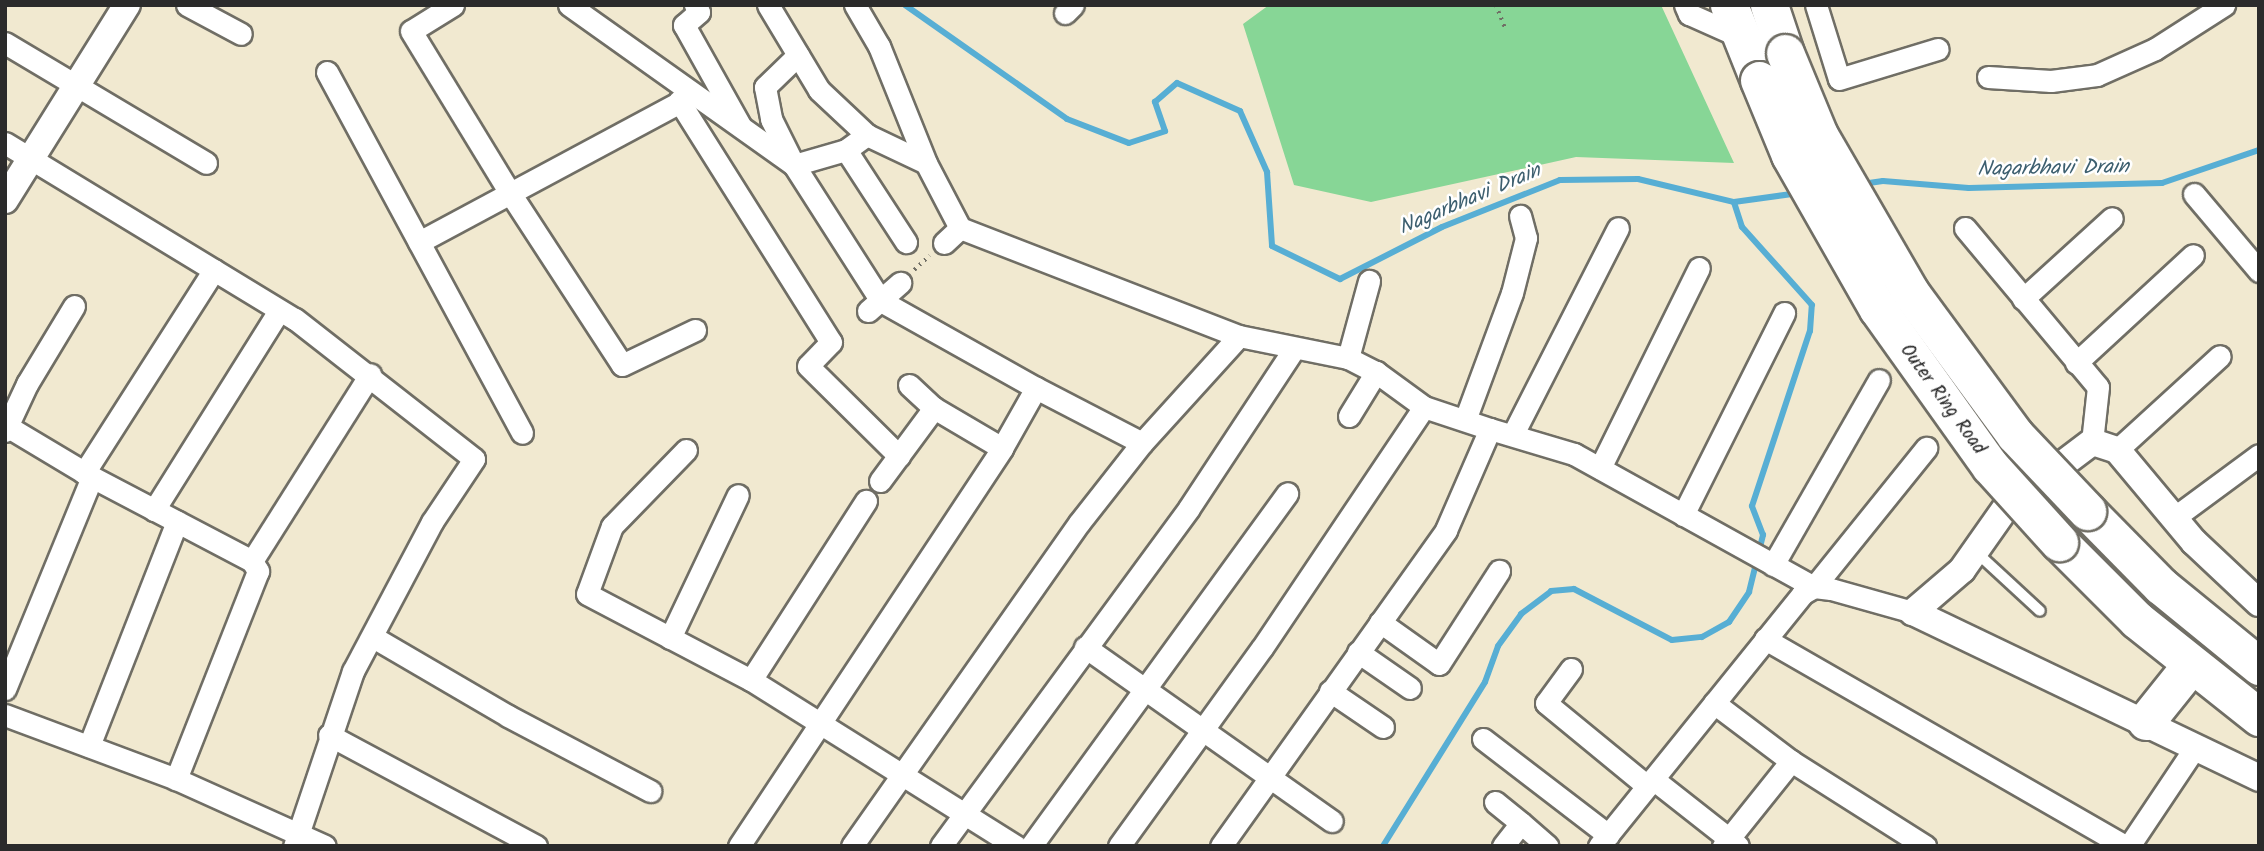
<!DOCTYPE html>
<html>
<head>
<meta charset="utf-8">
<style>
  body { margin:0 }
  #map { position:relative; width:2264px; height:851px; overflow:hidden; background:#f1e9d0; font-family:Kalam,sans-serif }
  div>[style] { position:absolute }
  [style*='--x'] { left:calc(var(--x)*1px); top:calc(var(--y)*1px); width:calc(var(--w)*1px); rotate:calc(var(--a)*1deg) }
  .green>* { inset:0; background:#87d696 }
  .stream>* { height:6px; margin:-3px; padding:0 3px; transform-origin:3px; border-radius:3px; background:#57aed4 }
  .path>* { height:3.5px; margin-top:-1.75px; transform-origin:0; background:repeating-linear-gradient(90deg,#706e65 0 2px,transparent 0 7px) }
  .roads { filter:drop-shadow(2px 0 #706e65) drop-shadow(-2px 0 #706e65) drop-shadow(0 2px #706e65) drop-shadow(0 -2px #706e65) }
  .service>* { height:10px; margin:-5px; padding:0 5px; transform-origin:5px; border-radius:5px; background:#fff }
  .minor>* { height:21px; margin:-10.5px; padding:0 10.5px; transform-origin:10.5px; border-radius:10.5px; background:#fff }
  .tertiary>* { height:26px; margin:-13px; padding:0 13px; transform-origin:13px; border-radius:13px; background:#fff }
  .trunk>* { height:37px; margin:-18.5px; padding:0 18.5px; transform-origin:18.5px; border-radius:18.5px; background:#fff }
  .bridges { filter:drop-shadow(2px 0 #706e65) drop-shadow(-2px 0 #706e65) drop-shadow(0 2px #706e65) drop-shadow(0 -2px #706e65) }
  .trunk-bridge>* { height:37px; margin:-18.5px; padding:0 18.5px; transform-origin:18.5px; border-radius:18.5px; background:#fff }
  span { translate:-50% -50%; white-space:nowrap; text-align:center; line-height:1.15; -webkit-text-stroke:5px #fff; paint-order:stroke }
  .street-label { font-size:19px; color:#2b2b2b }
  .water-label { font-size:21px; color:#3d5f6f; font-style:italic }
  .frame { position:absolute; inset:0; border:7px solid #2b2b2b; pointer-events:none }
</style>
</head>
<body>
<div id="map">
  <div class="green">
    <i style="clip-path:polygon(1269px 5px,1661px 5px,1734px 163px,1576px 157px,1371px 202px,1294px 185px,1243px 24px)"></i>
  </div>
  <div class="stream">
    <i style="--x:905;--y:5;--w:198;--a:35.1"></i>
    <i style="--x:1067;--y:119;--w:66;--a:21.2"></i>
    <i style="--x:1129;--y:143;--w:38;--a:-18"></i>
    <i style="--x:1165;--y:131;--w:31;--a:-109"></i>
    <i style="--x:1155;--y:102;--w:29;--a:-41"></i>
    <i style="--x:1177;--y:83;--w:69;--a:24"></i>
    <i style="--x:1240;--y:111;--w:67;--a:66.1"></i>
    <i style="--x:1267;--y:172;--w:74;--a:86.1"></i>
    <i style="--x:1272;--y:246;--w:76;--a:25.9"></i>
    <i style="--x:1340;--y:279;--w:114;--a:-27"></i>
    <i style="--x:1442;--y:227;--w:127;--a:-21.7"></i>
    <i style="--x:1560;--y:180;--w:78;--a:-0.7"></i>
    <i style="--x:1638;--y:179;--w:99;--a:13.5"></i>
    <i style="--x:1734;--y:202;--w:66;--a:-7.9"></i>
    <i style="--x:1862;--y:184;--w:21;--a:-8"></i>
    <i style="--x:1883;--y:181;--w:86;--a:4.7"></i>
    <i style="--x:1969;--y:188;--w:193;--a:-1.5"></i>
    <i style="--x:2162;--y:183;--w:102;--a:-18.8"></i>
    <i style="--x:1383;--y:846;--w:193;--a:-58.1"></i>
    <i style="--x:1485;--y:682;--w:38;--a:-70"></i>
    <i style="--x:1498;--y:646;--w:39;--a:-54"></i>
    <i style="--x:1521;--y:614;--w:38;--a:-37"></i>
    <i style="--x:1551;--y:591;--w:23;--a:-5"></i>
    <i style="--x:1574;--y:589;--w:110;--a:27.5"></i>
    <i style="--x:1672;--y:640;--w:30;--a:-6"></i>
    <i style="--x:1702;--y:637;--w:31;--a:-29"></i>
    <i style="--x:1729;--y:622;--w:36;--a:-56"></i>
    <i style="--x:1749;--y:592;--w:59;--a:-76.2"></i>
    <i style="--x:1763;--y:535;--w:31;--a:-111"></i>
    <i style="--x:1752;--y:506;--w:184;--a:-71.7"></i>
    <i style="--x:1810;--y:331;--w:26;--a:-86"></i>
    <i style="--x:1812;--y:305;--w:105;--a:-131.9"></i>
    <i style="--x:1742;--y:227;--w:26;--a:-108"></i>
  </div>
  <div class="path">
    <i style="--x:1496;--y:5;--w:27;--a:68"></i>
    <i style="--x:914;--y:270;--w:21;--a:-43"></i>
  </div>
  <div class="roads">
    <div class="service">
      <i style="--x:1975;--y:551;--w:88;--a:42.7"></i>
    </div>
    <div class="minor">
      <i style="--x:187;--y:5;--w:61;--a:28.2"></i>
      <i style="--x:453;--y:5;--w:49;--a:148.2"></i>
      <i style="--x:411;--y:31;--w:190;--a:58.6"></i>
      <i style="--x:510;--y:193;--w:205;--a:56.9"></i>
      <i style="--x:622;--y:365;--w:81;--a:-25.6"></i>
      <i style="--x:569;--y:5;--w:276;--a:35.4"></i>
      <i style="--x:794;--y:165;--w:54;--a:-16.1"></i>
      <i style="--x:846;--y:150;--w:26;--a:-36"></i>
      <i style="--x:695;--y:5;--w:8;--a:60"></i>
      <i style="--x:699;--y:12;--w:20;--a:139"></i>
      <i style="--x:684;--y:25;--w:115;--a:60.8"></i>
      <i style="--x:768;--y:5;--w:99;--a:59"></i>
      <i style="--x:819;--y:90;--w:66;--a:43.2"></i>
      <i style="--x:867;--y:135;--w:65;--a:25.4"></i>
      <i style="--x:926;--y:163;--w:73;--a:62.4"></i>
      <i style="--x:960;--y:228;--w:299;--a:21.2"></i>
      <i style="--x:1239;--y:336;--w:111;--a:11.4"></i>
      <i style="--x:1348;--y:358;--w:31;--a:27"></i>
      <i style="--x:1376;--y:372;--w:59;--a:36.1"></i>
      <i style="--x:1424;--y:407;--w:70;--a:18.4"></i>
      <i style="--x:855;--y:5;--w:48;--a:59.7"></i>
      <i style="--x:879;--y:46;--w:126;--a:68.1"></i>
      <i style="--x:1685;--y:5;--w:10;--a:66"></i>
      <i style="--x:1689;--y:14;--w:57;--a:23.9"></i>
      <i style="--x:1816;--y:5;--w:77;--a:72.7"></i>
      <i style="--x:1839;--y:79;--w:103;--a:-16.9"></i>
      <i style="--x:1065;--y:13;--w:11;--a:-45"></i>
      <i style="--x:5;--y:43;--w:234;--a:30.8"></i>
      <i style="--x:798;--y:55;--w:46;--a:135.9"></i>
      <i style="--x:765;--y:87;--w:33;--a:79"></i>
      <i style="--x:771;--y:119;--w:51;--a:63.4"></i>
      <i style="--x:794;--y:165;--w:161;--a:57.4"></i>
      <i style="--x:881;--y:301;--w:178;--a:29.3"></i>
      <i style="--x:327;--y:72;--w:410;--a:61.6"></i>
      <i style="--x:1988;--y:77;--w:63;--a:3.6"></i>
      <i style="--x:2051;--y:81;--w:46;--a:-7.4"></i>
      <i style="--x:2097;--y:75;--w:64;--a:-24.1"></i>
      <i style="--x:2155;--y:49;--w:82;--a:-32.5"></i>
      <i style="--x:679;--y:101;--w:285;--a:57.8"></i>
      <i style="--x:831;--y:342;--w:33;--a:134"></i>
      <i style="--x:808;--y:366;--w:128;--a:44.7"></i>
      <i style="--x:5;--y:143;--w:339;--a:31.3"></i>
      <i style="--x:295;--y:319;--w:227;--a:38"></i>
      <i style="--x:474;--y:459;--w:76;--a:123.7"></i>
      <i style="--x:432;--y:522;--w:169;--a:117.9"></i>
      <i style="--x:353;--y:671;--w:185;--a:108.6"></i>
      <i style="--x:846;--y:150;--w:110;--a:56.9"></i>
      <i style="--x:2194;--y:194;--w:101;--a:49.8"></i>
      <i style="--x:1965;--y:228;--w:207;--a:50.1"></i>
      <i style="--x:2098;--y:387;--w:55;--a:96.2"></i>
      <i style="--x:419;--y:242;--w:309;--a:-28.2"></i>
      <i style="--x:944;--y:243;--w:22;--a:-43"></i>
      <i style="--x:2023;--y:299;--w:120;--a:-42.3"></i>
      <i style="--x:868;--y:311;--w:43;--a:-41.2"></i>
      <i style="--x:1348;--y:358;--w:80;--a:-74.7"></i>
      <i style="--x:2076;--y:363;--w:159;--a:-42.7"></i>
      <i style="--x:909;--y:385;--w:34;--a:43"></i>
      <i style="--x:1349;--y:416;--w:52;--a:-58.5"></i>
      <i style="--x:1465;--y:420;--w:135;--a:-69.7"></i>
      <i style="--x:1512;--y:293;--w:57;--a:-75.7"></i>
      <i style="--x:1526;--y:238;--w:23;--a:-105"></i>
      <i style="--x:5;--y:425;--w:101;--a:30.9"></i>
      <i style="--x:92;--y:477;--w:181;--a:27.7"></i>
      <i style="--x:252;--y:561;--w:12;--a:59"></i>
      <i style="--x:258;--y:571;--w:224;--a:111.5"></i>
      <i style="--x:5;--y:431;--w:52;--a:-64.9"></i>
      <i style="--x:27;--y:384;--w:91;--a:-58.9"></i>
      <i style="--x:1513;--y:434;--w:231;--a:-63"></i>
      <i style="--x:686;--y:450;--w:106;--a:134.2"></i>
      <i style="--x:612;--y:526;--w:72;--a:110.2"></i>
      <i style="--x:587;--y:594;--w:185;--a:27.7"></i>
      <i style="--x:751;--y:680;--w:313;--a:32.1"></i>
      <i style="--x:2117;--y:450;--w:139;--a:-42.4"></i>
      <i style="--x:1600;--y:468;--w:223;--a:-63.7"></i>
      <i style="--x:84;--y:473;--w:241;--a:-57.4"></i>
      <i style="--x:880;--y:481;--w:91;--a:-53.5"></i>
      <i style="--x:934;--y:408;--w:79;--a:30.5"></i>
      <i style="--x:1002;--y:448;--w:69;--a:-60.5"></i>
      <i style="--x:1036;--y:388;--w:119;--a:27.4"></i>
      <i style="--x:154;--y:510;--w:235;--a:-57.9"></i>
      <i style="--x:1683;--y:515;--w:226;--a:-63.4"></i>
      <i style="--x:2175;--y:517;--w:104;--a:-36.4"></i>
      <i style="--x:252;--y:561;--w:221;--a:-57.7"></i>
      <i style="--x:1773;--y:565;--w:213;--a:-60.2"></i>
      <i style="--x:1380;--y:622;--w:72;--a:35.4"></i>
      <i style="--x:1439;--y:664;--w:111;--a:-57.2"></i>
      <i style="--x:373;--y:637;--w:156;--a:30.3"></i>
      <i style="--x:508;--y:716;--w:161;--a:27.8"></i>
      <i style="--x:670;--y:638;--w:158;--a:-64.6"></i>
      <i style="--x:1765;--y:639;--w:415;--a:29.9"></i>
      <i style="--x:1085;--y:647;--w:302;--a:35.2"></i>
      <i style="--x:1358;--y:652;--w:63;--a:34.7"></i>
      <i style="--x:1571;--y:669;--w:42;--a:126.3"></i>
      <i style="--x:1546;--y:703;--w:131;--a:39.4"></i>
      <i style="--x:751;--y:680;--w:213;--a:-57.3"></i>
      <i style="--x:5;--y:689;--w:229;--a:-67.7"></i>
      <i style="--x:1330;--y:691;--w:64;--a:34.2"></i>
      <i style="--x:1714;--y:703;--w:96;--a:37"></i>
      <i style="--x:1791;--y:761;--w:159;--a:32.4"></i>
      <i style="--x:5;--y:715;--w:183;--a:20.5"></i>
      <i style="--x:176;--y:779;--w:163;--a:24.2"></i>
      <i style="--x:329;--y:735;--w:235;--a:28.2"></i>
      <i style="--x:1483;--y:739;--w:158;--a:37.5"></i>
      <i style="--x:89;--y:746;--w:241;--a:-68.6"></i>
      <i style="--x:1653;--y:779;--w:108;--a:38.2"></i>
      <i style="--x:1495;--y:802;--w:33;--a:39"></i>
      <i style="--x:739;--y:846;--w:477;--a:-56.5"></i>
      <i style="--x:852;--y:846;--w:395;--a:-54.9"></i>
      <i style="--x:1079;--y:523;--w:102;--a:-51.8"></i>
      <i style="--x:1142;--y:443;--w:144;--a:-47.8"></i>
      <i style="--x:941;--y:846;--w:419;--a:-53.7"></i>
      <i style="--x:1189;--y:508;--w:189;--a:-56.6"></i>
      <i style="--x:1031;--y:846;--w:436;--a:-54"></i>
      <i style="--x:1119;--y:846;--w:244;--a:-54.2"></i>
      <i style="--x:1262;--y:648;--w:290;--a:-56.1"></i>
      <i style="--x:1221;--y:846;--w:388;--a:-54.5"></i>
      <i style="--x:1446;--y:530;--w:110;--a:-66.5"></i>
      <i style="--x:1490;--y:429;--w:88;--a:16.6"></i>
      <i style="--x:1574;--y:454;--w:274;--a:29"></i>
      <i style="--x:1814;--y:587;--w:179;--a:-51.1"></i>
      <i style="--x:1503;--y:846;--w:29;--a:-52"></i>
      <i style="--x:1521;--y:823;--w:35;--a:41"></i>
      <i style="--x:1599;--y:846;--w:324;--a:-51.1"></i>
      <i style="--x:1802;--y:594;--w:14;--a:-30"></i>
      <i style="--x:1814;--y:587;--w:17;--a:7"></i>
      <i style="--x:1831;--y:589;--w:85;--a:15.7"></i>
      <i style="--x:1723;--y:846;--w:109;--a:-51.3"></i>
      <i style="--x:2129;--y:846;--w:120;--a:-56.2"></i>
    </div>
    <div class="tertiary">
      <i style="--x:5;--y:200;--w:230;--a:-58"></i>
      <i style="--x:2259;--y:603;--w:89;--a:-136.8"></i>
      <i style="--x:2194;--y:542;--w:120;--a:-129.9"></i>
      <i style="--x:2117;--y:450;--w:26;--a:-162"></i>
      <i style="--x:2092;--y:442;--w:106;--a:143"></i>
      <i style="--x:2007;--y:506;--w:78;--a:125.1"></i>
      <i style="--x:1962;--y:570;--w:65;--a:139.4"></i>
      <i style="--x:1913;--y:612;--w:384;--a:25.6"></i>
    </div>
    <div class="trunk">
      <i style="--x:1729;--y:5;--w:81;--a:68.2"></i>
      <i style="--x:1769;--y:5;--w:51;--a:71.6"></i>
      <i style="--x:2087;--y:511;--w:105;--a:45.4"></i>
      <i style="--x:2161;--y:586;--w:127;--a:39.2"></i>
      <i style="--x:2059;--y:542;--w:110;--a:45"></i>
      <i style="--x:2137;--y:620;--w:156;--a:38.5"></i>
      <i style="--x:2146;--y:721;--w:70;--a:-51.3"></i>
    </div>
  </div>
  <div class="bridges">
    <div class="trunk-bridge">
      <i style="--x:1785;--y:53;--w:89;--a:67.5"></i>
      <i style="--x:1819;--y:135;--w:181;--a:59.9"></i>
      <i style="--x:1910;--y:292;--w:177;--a:53.7"></i>
      <i style="--x:2015;--y:435;--w:105;--a:46.5"></i>
      <i style="--x:1759;--y:80;--w:81;--a:67.5"></i>
      <i style="--x:1790;--y:155;--w:177;--a:60.3"></i>
      <i style="--x:1878;--y:309;--w:193;--a:54.5"></i>
      <i style="--x:1990;--y:466;--w:103;--a:47.8"></i>
    </div>
  </div>
  <div class="street-label">
    <span style="left:1942px;top:400px;rotate:54deg">Outer Ring Road</span>
  </div>
  <div class="water-label">
    <span style="left:2053px;top:169px;rotate:-1deg">Nagarbhavi Drain</span>
    <span style="left:1470px;top:200px;rotate:-23deg">Nagarbhavi Drain</span>
  </div>
  <div class="frame"></div>
</div>
</body>
</html>
